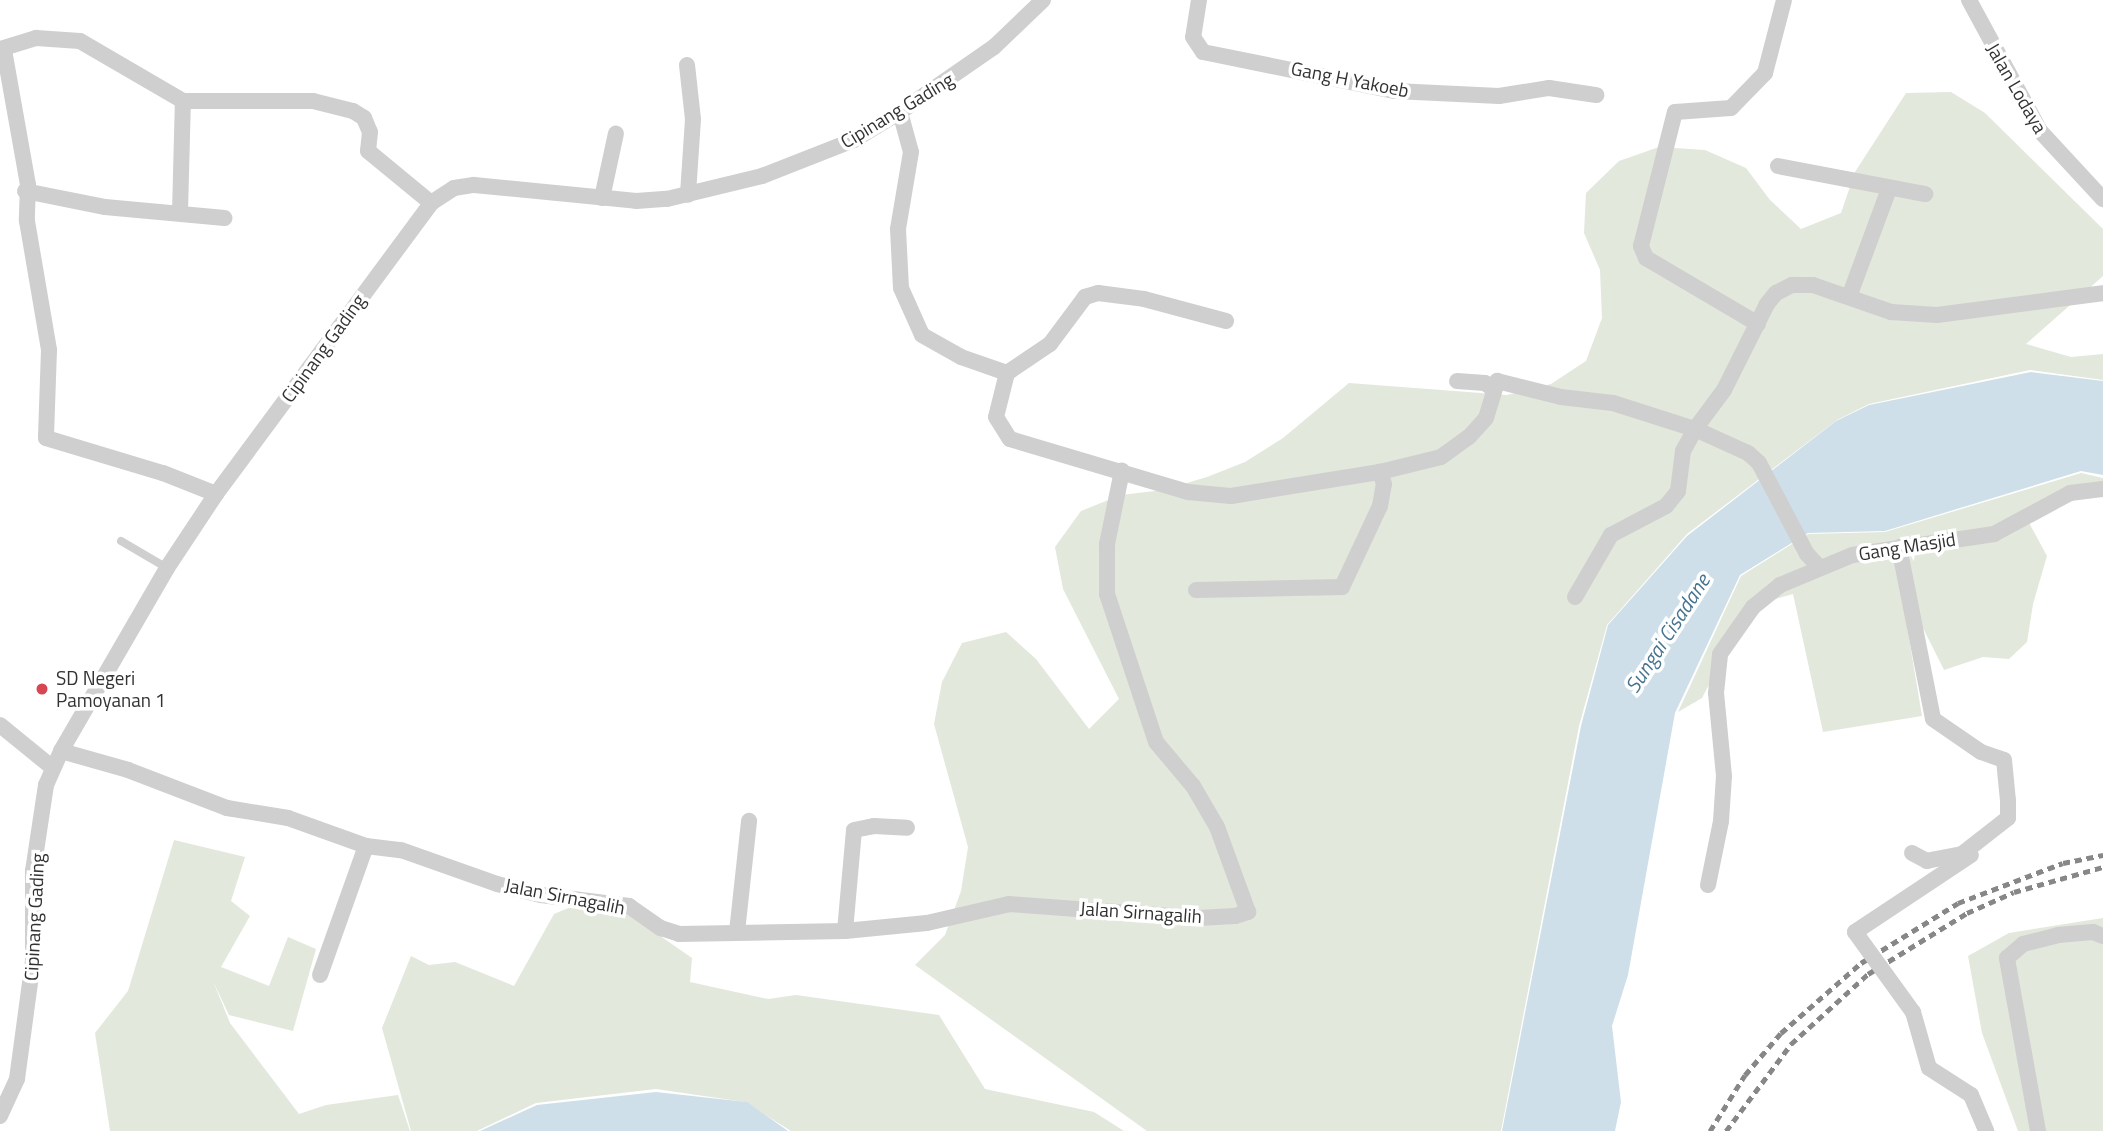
<!DOCTYPE html>
<html>
<head>
<meta charset="utf-8">
<style>
  body { margin:0 }
  #map { position:relative; width:2103px; height:1131px; overflow:hidden; background:#fff; font-family:"Titillium Web",sans-serif }
  div>[style] { position:absolute }
  [style*='--x'] { left:calc(var(--x)*1px); top:calc(var(--y)*1px); width:calc(var(--w)*1px); rotate:calc(var(--a)*1deg) }
  .green>* { inset:0; background:#e2e8dc }
  .water>* { inset:0; background:#cedfe9 }
  .service>* { height:8px; margin:-4px; padding:0 4px; transform-origin:4px; border-radius:4px; background:#cfcfcf }
  .minor>* { height:16px; margin:-8px; padding:0 8px; transform-origin:8px; border-radius:8px; background:#cfcfcf }
  .rail>* { height:5px; margin-top:-2.5px; transform-origin:0; background:repeating-linear-gradient(90deg,#878787 0 7px,transparent 0 12px) }
  .minor-bridge>* { height:16px; margin:-8px; padding:0 8px; transform-origin:8px; border-radius:8px; background:#cfcfcf }
  .dots>* { width:19px; height:19px; translate:-50% -50%; box-sizing:border-box; border:4px solid #fff; border-radius:50% }
  span { translate:-50% -50%; white-space:nowrap; text-align:center; line-height:1.15; -webkit-text-stroke:7px #fff; paint-order:stroke }
  .street-label { font-size:19px; color:#323232 }
  .poi-label { font-size:19px; color:#323232 }
  .left { translate:0 -50%; text-align:left }
  .water-label { font-size:21px; color:#46738e; font-style:italic }
</style>
</head>
<body>
<div id="map">
  <div class="green">
    <i style="clip-path:polygon(1951px 92px,1985px 113px,2103px 229px,2103px 276px,2026px 344px,2071px 357px,2103px 354px,2103px 380px,2030px 370px,1869px 404px,1837px 420px,1687px 534px,1607px 625px,1579px 726px,1501px 1131px,1147px 1131px,915px 965px,945px 935px,961px 891px,968px 847px,934px 724px,942px 682px,962px 643px,1006px 632px,1036px 659px,1089px 729px,1119px 699px,1063px 589px,1055px 547px,1081px 511px,1121px 495px,1163px 490px,1207px 477px,1245px 462px,1283px 438px,1349px 383px,1507px 395px,1551px 384px,1586px 361px,1602px 318px,1600px 270px,1584px 233px,1586px 193px,1619px 161px,1659px 147px,1705px 150px,1746px 168px,1770px 200px,1801px 229px,1841px 213px,1855px 172px,1906px 93px)"></i>
    <i style="clip-path:polygon(2081px 473px,2103px 478px,2103px 489px,2091px 489px,2027px 519px,2047px 556px,2033px 604px,2027px 642px,2009px 659px,1983px 657px,1944px 670px,1923px 628px,1904px 608px,1922px 716px,1823px 732px,1793px 594px,1751px 606px,1702px 698px,1678px 712px,1741px 576px,1808px 534px,1885px 532px)"></i>
    <i style="clip-path:polygon(174px 840px,245px 857px,231px 901px,250px 916px,221px 967px,269px 986px,288px 937px,316px 949px,293px 1031px,229px 1015px,213px 981px,230px 1023px,299px 1114px,326px 1105px,398px 1095px,410px 1131px,110px 1131px,95px 1033px,128px 991px)"></i>
    <i style="clip-path:polygon(583px 902px,617px 906px,692px 958px,690px 982px,768px 999px,796px 995px,939px 1015px,985px 1089px,1094px 1112px,1124px 1131px,791px 1131px,745px 1102px,656px 1089px,536px 1103px,477px 1131px,411px 1131px,382px 1028px,411px 956px,429px 965px,455px 962px,514px 986px,554px 914px)"></i>
    <i style="clip-path:polygon(2103px 918px,2103px 1131px,2018px 1131px,1982px 1033px,1968px 956px,2009px 933px)"></i>
  </div>
  <div class="water">
    <i style="clip-path:polygon(2031px 372px,2103px 381px,2103px 475px,2081px 471px,1885px 531px,1808px 533px,1740px 575px,1675px 713px,1628px 975px,1612px 1026px,1621px 1102px,1615px 1131px,1502px 1131px,1581px 726px,1608px 625px,1687px 536px,1836px 421px,1869px 405px)"></i>
    <i style="clip-path:polygon(656px 1092px,747px 1102px,788px 1131px,480px 1131px,537px 1105px)"></i>
  </div>
  <div class="service">
    <i style="--x:121;--y:541;--w:53;--a:30.4"></i>
  </div>
  <div class="minor">
    <i style="--x:1199;--y:0;--w:37;--a:99"></i>
    <i style="--x:1193;--y:37;--w:18;--a:56"></i>
    <i style="--x:1203;--y:52;--w:196;--a:11.5"></i>
    <i style="--x:1395;--y:91;--w:104;--a:2.8"></i>
    <i style="--x:1499;--y:96;--w:51;--a:-9.1"></i>
    <i style="--x:1549;--y:88;--w:48;--a:8.5"></i>
    <i style="--x:1969;--y:0;--w:149;--a:61.5"></i>
    <i style="--x:2040;--y:131;--w:93;--a:47.2"></i>
    <i style="--x:0;--y:49;--w:38;--a:-17"></i>
    <i style="--x:36;--y:38;--w:44;--a:3.9"></i>
    <i style="--x:80;--y:41;--w:119;--a:30.2"></i>
    <i style="--x:183;--y:101;--w:130;--a:0"></i>
    <i style="--x:313;--y:101;--w:41;--a:14"></i>
    <i style="--x:353;--y:111;--w:13;--a:32"></i>
    <i style="--x:364;--y:118;--w:15;--a:67"></i>
    <i style="--x:370;--y:132;--w:19;--a:96"></i>
    <i style="--x:368;--y:151;--w:82;--a:39.5"></i>
    <i style="--x:4;--y:50;--w:137;--a:79.9"></i>
    <i style="--x:28;--y:185;--w:36;--a:92"></i>
    <i style="--x:27;--y:221;--w:131;--a:80.3"></i>
    <i style="--x:49;--y:350;--w:88;--a:92"></i>
    <i style="--x:46;--y:438;--w:122;--a:16.7"></i>
    <i style="--x:163;--y:473;--w:57;--a:21.6"></i>
    <i style="--x:687;--y:65;--w:54;--a:83.7"></i>
    <i style="--x:693;--y:119;--w:76;--a:93.8"></i>
    <i style="--x:900;--y:112;--w:41;--a:74.6"></i>
    <i style="--x:911;--y:152;--w:78;--a:99.6"></i>
    <i style="--x:898;--y:229;--w:59;--a:87.1"></i>
    <i style="--x:901;--y:288;--w:51;--a:65.9"></i>
    <i style="--x:922;--y:335;--w:45;--a:29.4"></i>
    <i style="--x:961;--y:357;--w:49;--a:19.2"></i>
    <i style="--x:1007;--y:373;--w:45;--a:104"></i>
    <i style="--x:996;--y:417;--w:26;--a:58"></i>
    <i style="--x:1010;--y:439;--w:186;--a:16.6"></i>
    <i style="--x:1188;--y:492;--w:43;--a:5.3"></i>
    <i style="--x:1231;--y:496;--w:151;--a:-9.2"></i>
    <i style="--x:1380;--y:472;--w:63;--a:-13.8"></i>
    <i style="--x:1441;--y:457;--w:34;--a:-36"></i>
    <i style="--x:1469;--y:437;--w:25;--a:-48"></i>
    <i style="--x:1486;--y:418;--w:39;--a:-73"></i>
    <i style="--x:1778;--y:166;--w:150;--a:10.8"></i>
    <i style="--x:25;--y:191;--w:82;--a:11.3"></i>
    <i style="--x:105;--y:207;--w:120;--a:5.3"></i>
    <i style="--x:602;--y:198;--w:66;--a:-77.8"></i>
    <i style="--x:180;--y:212;--w:111;--a:-88.5"></i>
    <i style="--x:1849;--y:297;--w:115;--a:-69.7"></i>
    <i style="--x:1758;--y:324;--w:130;--a:-149.5"></i>
    <i style="--x:1646;--y:258;--w:13;--a:-113"></i>
    <i style="--x:1641;--y:246;--w:138;--a:-75.8"></i>
    <i style="--x:1675;--y:112;--w:56;--a:-4.1"></i>
    <i style="--x:1731;--y:108;--w:49;--a:-45.8"></i>
    <i style="--x:1765;--y:73;--w:75;--a:-75.4"></i>
    <i style="--x:1007;--y:373;--w:52;--a:-34"></i>
    <i style="--x:1050;--y:344;--w:59;--a:-53.3"></i>
    <i style="--x:1085;--y:297;--w:14;--a:-17"></i>
    <i style="--x:1098;--y:293;--w:46;--a:7.4"></i>
    <i style="--x:1144;--y:299;--w:85;--a:15"></i>
    <i style="--x:1457;--y:381;--w:28;--a:4"></i>
    <i style="--x:1485;--y:383;--w:11;--a:38"></i>
    <i style="--x:1494;--y:390;--w:9;--a:-72"></i>
    <i style="--x:1497;--y:381;--w:66;--a:14"></i>
    <i style="--x:1561;--y:397;--w:52;--a:6.6"></i>
    <i style="--x:1613;--y:403;--w:86;--a:17.6"></i>
    <i style="--x:1695;--y:429;--w:49;--a:-53.4"></i>
    <i style="--x:1724;--y:390;--w:96;--a:-63.4"></i>
    <i style="--x:1767;--y:304;--w:14;--a:-51"></i>
    <i style="--x:1776;--y:293;--w:18;--a:-27"></i>
    <i style="--x:1792;--y:285;--w:21;--a:0"></i>
    <i style="--x:1813;--y:285;--w:83;--a:19.1"></i>
    <i style="--x:1891;--y:312;--w:46;--a:3.7"></i>
    <i style="--x:1937;--y:315;--w:167;--a:-7.5"></i>
    <i style="--x:1899;--y:547;--w:175;--a:78.8"></i>
    <i style="--x:1933;--y:719;--w:58;--a:34.5"></i>
    <i style="--x:1981;--y:752;--w:24;--a:19"></i>
    <i style="--x:2004;--y:760;--w:41;--a:84.4"></i>
    <i style="--x:2008;--y:801;--w:17;--a:90"></i>
    <i style="--x:2008;--y:818;--w:58;--a:142"></i>
    <i style="--x:1962;--y:854;--w:36;--a:169"></i>
    <i style="--x:1927;--y:861;--w:17;--a:-152"></i>
    <i style="--x:1196;--y:590;--w:146;--a:-1.2"></i>
    <i style="--x:1342;--y:587;--w:89;--a:-64.9"></i>
    <i style="--x:1380;--y:506;--w:22;--a:-80"></i>
    <i style="--x:1384;--y:484;--w:13;--a:-108"></i>
    <i style="--x:1575;--y:597;--w:72;--a:-59.9"></i>
    <i style="--x:1611;--y:535;--w:62;--a:-27.8"></i>
    <i style="--x:1666;--y:506;--w:19;--a:-51"></i>
    <i style="--x:1678;--y:491;--w:40;--a:-82.9"></i>
    <i style="--x:1683;--y:451;--w:25;--a:-61"></i>
    <i style="--x:1695;--y:429;--w:58;--a:24.4"></i>
    <i style="--x:1748;--y:453;--w:15;--a:42"></i>
    <i style="--x:1759;--y:463;--w:103;--a:62.2"></i>
    <i style="--x:1807;--y:554;--w:19;--a:47"></i>
    <i style="--x:0;--y:725;--w:68;--a:39.1"></i>
    <i style="--x:61;--y:751;--w:70;--a:15.8"></i>
    <i style="--x:128;--y:770;--w:106;--a:21"></i>
    <i style="--x:227;--y:808;--w:62;--a:9.3"></i>
    <i style="--x:288;--y:818;--w:83;--a:19.7"></i>
    <i style="--x:366;--y:846;--w:35;--a:7"></i>
    <i style="--x:401;--y:850;--w:102;--a:19.5"></i>
    <i style="--x:497;--y:884;--w:45;--a:14"></i>
    <i style="--x:541;--y:895;--w:89;--a:7.1"></i>
    <i style="--x:629;--y:906;--w:39;--a:35"></i>
    <i style="--x:661;--y:928;--w:19;--a:18"></i>
    <i style="--x:679;--y:934;--w:166;--a:-1"></i>
    <i style="--x:845;--y:931;--w:82;--a:-5.6"></i>
    <i style="--x:927;--y:923;--w:84;--a:-13"></i>
    <i style="--x:1009;--y:904;--w:190;--a:4.2"></i>
    <i style="--x:1198;--y:918;--w:37;--a:-3"></i>
    <i style="--x:1235;--y:916;--w:14;--a:-17"></i>
    <i style="--x:1248;--y:912;--w:90;--a:-110"></i>
    <i style="--x:1217;--y:827;--w:48;--a:-120.3"></i>
    <i style="--x:1193;--y:786;--w:57;--a:-130.1"></i>
    <i style="--x:1156;--y:742;--w:156;--a:-108.3"></i>
    <i style="--x:1107;--y:594;--w:50;--a:-90"></i>
    <i style="--x:1107;--y:544;--w:75;--a:-78.4"></i>
    <i style="--x:1708;--y:885;--w:65;--a:-78.5"></i>
    <i style="--x:1721;--y:821;--w:45;--a:-86.2"></i>
    <i style="--x:1724;--y:776;--w:83;--a:-95.5"></i>
    <i style="--x:1716;--y:693;--w:39;--a:-84"></i>
    <i style="--x:1720;--y:654;--w:57;--a:-54.9"></i>
    <i style="--x:1753;--y:607;--w:35;--a:-39"></i>
    <i style="--x:1780;--y:585;--w:78;--a:-22.6"></i>
    <i style="--x:1852;--y:555;--w:144;--a:-8.4"></i>
    <i style="--x:1994;--y:534;--w:86;--a:-28.3"></i>
    <i style="--x:2070;--y:493;--w:33;--a:-7"></i>
    <i style="--x:845;--y:931;--w:101;--a:-84.9"></i>
    <i style="--x:854;--y:830;--w:20;--a:-11"></i>
    <i style="--x:874;--y:826;--w:33;--a:3"></i>
    <i style="--x:737;--y:932;--w:112;--a:-83.8"></i>
    <i style="--x:1855;--y:932;--w:139;--a:-33.6"></i>
    <i style="--x:320;--y:975;--w:137;--a:-70.4"></i>
    <i style="--x:1913;--y:1012;--w:58;--a:74.1"></i>
    <i style="--x:1929;--y:1068;--w:50;--a:32.7"></i>
    <i style="--x:1971;--y:1095;--w:39;--a:67"></i>
    <i style="--x:0;--y:1116;--w:41;--a:-65.3"></i>
    <i style="--x:17;--y:1079;--w:119;--a:-82.3"></i>
    <i style="--x:33;--y:961;--w:90;--a:-90"></i>
    <i style="--x:33;--y:871;--w:87;--a:-81.4"></i>
    <i style="--x:46;--y:785;--w:37;--a:-66"></i>
    <i style="--x:61;--y:751;--w:211;--a:-59.9"></i>
    <i style="--x:167;--y:568;--w:89;--a:-56.5"></i>
    <i style="--x:216;--y:494;--w:362;--a:-53.5"></i>
    <i style="--x:431;--y:203;--w:27;--a:-33"></i>
    <i style="--x:454;--y:188;--w:20;--a:-9"></i>
    <i style="--x:474;--y:185;--w:163;--a:5.6"></i>
    <i style="--x:636;--y:201;--w:31;--a:-4"></i>
    <i style="--x:667;--y:199;--w:98;--a:-13.6"></i>
    <i style="--x:762;--y:176;--w:99;--a:-21.4"></i>
    <i style="--x:854;--y:140;--w:54;--a:-31.3"></i>
    <i style="--x:900;--y:112;--w:114;--a:-34.7"></i>
    <i style="--x:994;--y:47;--w:68;--a:-43.8"></i>
    <i style="--x:2038;--y:1131;--w:176;--a:-100.2"></i>
    <i style="--x:2007;--y:958;--w:21;--a:-41"></i>
    <i style="--x:2023;--y:944;--w:36;--a:-14"></i>
    <i style="--x:2058;--y:935;--w:35;--a:-5"></i>
    <i style="--x:2093;--y:932;--w:11;--a:22"></i>
  </div>
  <div class="rail">
    <i style="--x:1710;--y:1131;--w:66;--a:-58"></i>
    <i style="--x:1745;--y:1075;--w:55;--a:-49.4"></i>
    <i style="--x:1781;--y:1033;--w:106;--a:-41.2"></i>
    <i style="--x:1861;--y:963;--w:114;--a:-31.7"></i>
    <i style="--x:1958;--y:903;--w:112;--a:-20.9"></i>
    <i style="--x:2063;--y:863;--w:41;--a:-11.3"></i>
    <i style="--x:1726;--y:1131;--w:109;--a:-53.2"></i>
    <i style="--x:1791;--y:1044;--w:104;--a:-42.3"></i>
    <i style="--x:1868;--y:974;--w:116;--a:-31.6"></i>
    <i style="--x:1967;--y:913;--w:51;--a:-24.1"></i>
    <i style="--x:2014;--y:892;--w:92;--a:-15.7"></i>
  </div>
  <div class="minor-bridge">
    <i style="--x:1855;--y:932;--w:99;--a:54.1"></i>
  </div>
  <div class="dots">
    <i style="left:42px;top:689px;background:#d74753"></i>
  </div>
  <div class="street-label">
    <span style="left:1350px;top:79px;rotate:11deg">Gang H Yakoeb</span>
    <span style="left:2017px;top:88px;rotate:60deg">Jalan Lodaya</span>
    <span style="left:897px;top:110px;rotate:-31deg">Cipinang Gading</span>
    <span style="left:323px;top:348px;rotate:-54deg">Cipinang Gading</span>
    <span style="left:1907px;top:546px;rotate:-9deg">Gang Masjid</span>
    <span style="left:565px;top:896px;rotate:11deg">Jalan Sirnagalih</span>
    <span style="left:1141px;top:912px;rotate:4deg">Jalan Sirnagalih</span>
    <span style="left:34px;top:917px;rotate:-87deg">Cipinang Gading</span>
  </div>
  <div class="poi-label">
    <span class="left" style="left:56px;top:689px">SD Negeri<br>Pamoyanan 1</span>
  </div>
  <div class="water-label">
    <span style="left:1667px;top:633px;rotate:-57deg">Sungai Cisadane</span>
  </div>
</div>
</body>
</html>
